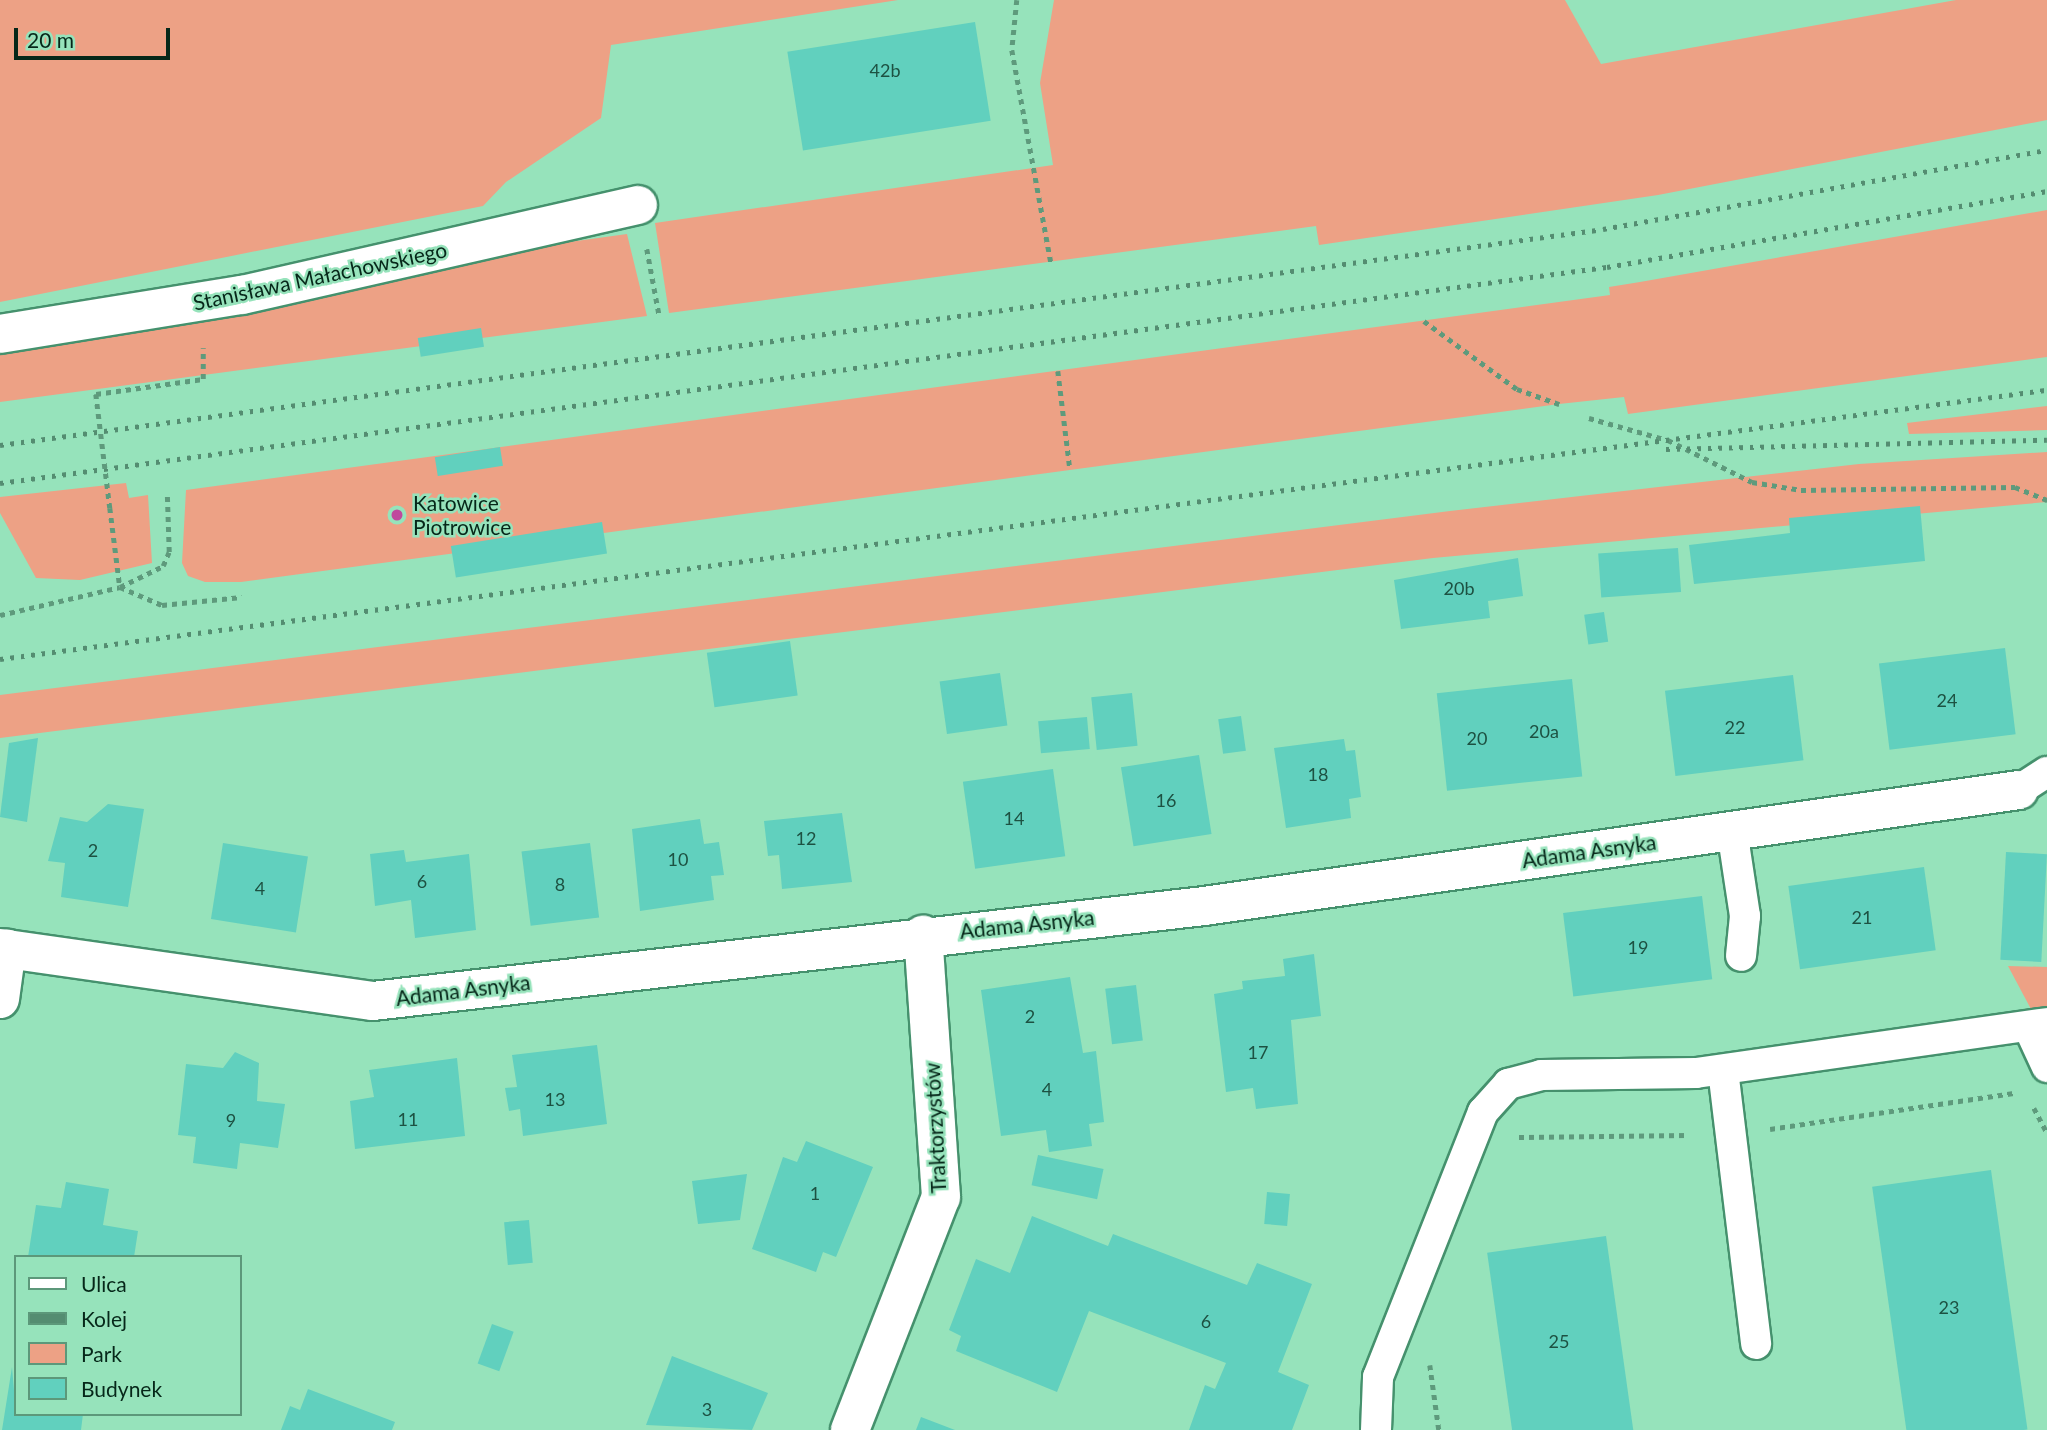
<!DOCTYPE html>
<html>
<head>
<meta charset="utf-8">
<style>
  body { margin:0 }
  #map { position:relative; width:2047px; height:1430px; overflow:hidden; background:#96e3bb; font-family:Lato,sans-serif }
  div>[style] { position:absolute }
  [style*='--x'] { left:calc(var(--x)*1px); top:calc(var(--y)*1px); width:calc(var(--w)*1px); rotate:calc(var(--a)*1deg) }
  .green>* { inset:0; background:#eda185 }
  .building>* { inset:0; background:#61d0be; transform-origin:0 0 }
  .path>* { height:4.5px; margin-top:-2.25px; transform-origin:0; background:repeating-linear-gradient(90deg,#5e9a7c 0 5px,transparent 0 10px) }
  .roads { filter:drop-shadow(2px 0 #45916d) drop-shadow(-2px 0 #45916d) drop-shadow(0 2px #45916d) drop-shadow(0 -2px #45916d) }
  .service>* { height:30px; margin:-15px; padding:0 15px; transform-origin:15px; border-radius:15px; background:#fff }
  .minor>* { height:38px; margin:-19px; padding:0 19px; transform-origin:19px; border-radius:19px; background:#fff }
  .rail>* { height:5px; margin-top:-2.5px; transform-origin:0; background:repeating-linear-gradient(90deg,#548d71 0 3.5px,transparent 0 10.5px) }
  .path-bridge>* { height:4.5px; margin-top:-2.25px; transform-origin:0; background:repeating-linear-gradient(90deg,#5e9a7c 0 5px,transparent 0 10px) }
  .dots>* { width:19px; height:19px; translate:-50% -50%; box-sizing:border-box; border:4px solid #96e3bb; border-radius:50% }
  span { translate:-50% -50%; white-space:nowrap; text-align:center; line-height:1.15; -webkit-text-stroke:5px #96e3bb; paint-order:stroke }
  .number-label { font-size:18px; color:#1d5142 }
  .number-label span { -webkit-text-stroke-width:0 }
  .street-label { font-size:21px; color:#062719 }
  .poi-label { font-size:21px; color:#062719 }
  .left { translate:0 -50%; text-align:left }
  .legend { position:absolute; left:14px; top:1255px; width:228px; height:161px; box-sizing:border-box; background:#96e3bb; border:2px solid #5c987a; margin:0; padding:9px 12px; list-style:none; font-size:21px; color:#062719 }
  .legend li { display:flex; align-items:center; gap:14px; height:35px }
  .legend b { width:35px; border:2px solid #5c987a }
  .scale { position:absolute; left:14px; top:28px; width:156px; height:32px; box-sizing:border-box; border:4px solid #062719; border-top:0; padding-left:9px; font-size:21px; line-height:24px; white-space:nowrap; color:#062719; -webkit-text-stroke:5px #96e3bb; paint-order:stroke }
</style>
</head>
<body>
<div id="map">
  <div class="green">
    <i style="clip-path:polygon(0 0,898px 0,611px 45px,601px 118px,506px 182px,483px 206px,0 302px)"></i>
    <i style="clip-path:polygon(1054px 0,1565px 0,1601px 64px,1956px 0,2047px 0,2047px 120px,1658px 195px,1319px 245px,1316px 226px,669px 313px,655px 223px,1053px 165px,1040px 83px)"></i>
    <i style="clip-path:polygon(2047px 210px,2047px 357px,1628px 414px,1624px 397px,1559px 404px,241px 582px,205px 582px,188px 576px,182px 563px,186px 490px,1610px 295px,1609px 287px,1640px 282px)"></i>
    <i style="clip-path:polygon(627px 234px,647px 316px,0 402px,0 353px,224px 315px,490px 253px)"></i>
    <i style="clip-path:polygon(2047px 406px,2047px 430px,1909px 434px,1907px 423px)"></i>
    <i style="clip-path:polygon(2047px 452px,2047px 502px,1433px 558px,0 738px,0 695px,1450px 511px,1859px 464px)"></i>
    <i style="clip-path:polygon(126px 483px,129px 498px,148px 495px,152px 563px,80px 580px,36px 578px,0 513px,0 497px)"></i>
    <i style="clip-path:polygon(2008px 966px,2047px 967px,2047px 1039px)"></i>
  </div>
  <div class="building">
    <i style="left:975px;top:22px;width:100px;height:190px;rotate:81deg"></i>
    <i style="left:481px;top:328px;width:19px;height:64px;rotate:81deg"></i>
    <i style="left:500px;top:447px;width:19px;height:66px;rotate:81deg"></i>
    <i style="clip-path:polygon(1920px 506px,1925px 561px,1694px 584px,1689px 545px,1790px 533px,1789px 518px)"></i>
    <i style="left:602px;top:522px;width:32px;height:153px;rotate:81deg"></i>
    <i style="left:1678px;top:548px;width:44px;height:80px;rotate:86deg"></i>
    <i style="clip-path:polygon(1518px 558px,1523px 596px,1488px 601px,1490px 618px,1401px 629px,1394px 580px)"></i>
    <i style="left:1604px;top:612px;width:30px;height:20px;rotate:82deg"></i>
    <i style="left:790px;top:641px;width:55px;height:84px;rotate:82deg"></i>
    <i style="left:2005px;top:648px;width:87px;height:127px;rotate:83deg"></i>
    <i style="left:1000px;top:673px;width:53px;height:61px;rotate:82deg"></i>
    <i style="left:1793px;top:675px;width:86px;height:129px;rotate:83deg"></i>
    <i style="left:1572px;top:679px;width:98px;height:136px;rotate:84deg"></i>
    <i style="left:1132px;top:693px;width:53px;height:41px;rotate:84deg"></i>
    <i style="left:1241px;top:716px;width:35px;height:23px;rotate:82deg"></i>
    <i style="left:1087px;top:717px;width:32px;height:49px;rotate:85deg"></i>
    <i style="clip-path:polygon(38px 738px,27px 822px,0 817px,9px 743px)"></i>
    <i style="clip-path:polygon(1344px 739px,1346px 751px,1355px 750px,1361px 797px,1349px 799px,1351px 818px,1286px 828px,1274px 748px)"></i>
    <i style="left:1199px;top:755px;width:80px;height:79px;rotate:81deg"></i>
    <i style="left:1053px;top:769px;width:88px;height:91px;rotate:82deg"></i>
    <i style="clip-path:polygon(108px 804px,144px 809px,128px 907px,61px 897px,65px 863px,48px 861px,60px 817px,87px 822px)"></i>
    <i style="clip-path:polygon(842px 813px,852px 882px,782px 889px,779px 855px,768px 856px,764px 821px)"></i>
    <i style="clip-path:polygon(700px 819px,704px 844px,719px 842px,724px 875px,711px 876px,714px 900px,640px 911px,632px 829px)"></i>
    <i style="left:223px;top:843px;width:86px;height:77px;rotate:9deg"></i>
    <i style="left:590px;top:843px;width:75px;height:69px;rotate:83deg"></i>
    <i style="clip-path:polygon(404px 850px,406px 862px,469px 854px,476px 930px,415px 938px,411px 900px,375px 906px,370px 854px)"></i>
    <i style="left:2006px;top:852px;width:41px;height:108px;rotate:3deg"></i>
    <i style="left:1924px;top:867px;width:84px;height:137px;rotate:82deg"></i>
    <i style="left:1702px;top:896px;width:84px;height:140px;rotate:83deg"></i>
    <i style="clip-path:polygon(1314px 954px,1321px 1016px,1291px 1020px,1298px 1104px,1256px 1109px,1253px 1088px,1226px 1092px,1214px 994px,1243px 989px,1242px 981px,1285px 976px,1283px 959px)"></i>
    <i style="clip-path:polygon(1070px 977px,1083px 1053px,1096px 1051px,1104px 1122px,1089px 1124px,1092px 1146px,1049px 1152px,1046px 1130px,1001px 1136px,981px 990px)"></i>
    <i style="left:1136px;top:985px;width:56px;height:31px;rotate:83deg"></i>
    <i style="clip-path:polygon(597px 1045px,607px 1124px,523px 1136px,520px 1109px,509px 1111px,505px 1088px,517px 1087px,512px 1055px)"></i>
    <i style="clip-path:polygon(235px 1052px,259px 1063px,257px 1101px,285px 1104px,278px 1148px,240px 1143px,237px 1169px,193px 1163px,196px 1137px,178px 1135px,186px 1064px,223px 1068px)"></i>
    <i style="clip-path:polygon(457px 1058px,465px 1136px,355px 1149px,350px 1101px,374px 1097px,369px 1070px)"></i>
    <i style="clip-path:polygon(806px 1141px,873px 1167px,836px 1257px,823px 1252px,816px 1272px,752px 1249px,783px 1157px,797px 1162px)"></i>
    <i style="left:1038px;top:1155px;width:67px;height:31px;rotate:12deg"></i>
    <i style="left:1991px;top:1170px;width:262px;height:120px;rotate:82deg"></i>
    <i style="clip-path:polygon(747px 1174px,740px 1220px,698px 1224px,692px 1181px)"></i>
    <i style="clip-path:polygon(66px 1182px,109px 1189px,103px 1225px,138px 1231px,134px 1257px,28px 1257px,36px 1205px,61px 1208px)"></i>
    <i style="left:1267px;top:1192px;width:23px;height:32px;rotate:5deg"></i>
    <i style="clip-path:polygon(1032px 1216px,1108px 1246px,1113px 1234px,1247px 1285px,1257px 1263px,1312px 1284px,1278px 1372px,1309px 1385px,1292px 1430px,1189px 1430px,1205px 1385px,1215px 1389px,1226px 1363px,1089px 1311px,1057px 1392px,956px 1351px,961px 1336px,949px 1330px,976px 1259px,1010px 1273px)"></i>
    <i style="left:529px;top:1220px;width:43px;height:25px;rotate:85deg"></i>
    <i style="left:1606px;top:1236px;width:196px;height:120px;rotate:82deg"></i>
    <i style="left:492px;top:1324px;width:23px;height:42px;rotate:20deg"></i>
    <i style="clip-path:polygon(672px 1356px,768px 1393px,752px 1430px,646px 1425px)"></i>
    <i style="clip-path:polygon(12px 1367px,16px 1414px,83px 1414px,81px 1430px,2px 1430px)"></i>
    <i style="clip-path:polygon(308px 1389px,395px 1422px,392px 1430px,281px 1430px,290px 1406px,300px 1410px)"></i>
    <i style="clip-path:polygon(921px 1417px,955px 1430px,916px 1430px)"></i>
  </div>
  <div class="path">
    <i style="--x:1017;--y:0;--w:50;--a:95.7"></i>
    <i style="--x:1012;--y:50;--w:216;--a:79.6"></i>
    <i style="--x:647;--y:249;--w:66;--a:79.5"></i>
    <i style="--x:1424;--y:321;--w:115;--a:36.2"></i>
    <i style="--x:1517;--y:389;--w:45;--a:19.7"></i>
    <i style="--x:1058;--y:371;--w:99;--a:83"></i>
    <i style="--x:96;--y:394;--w:108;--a:-8"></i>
    <i style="--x:203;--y:379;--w:31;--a:-90"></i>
    <i style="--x:1589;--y:418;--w:82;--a:15.6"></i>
    <i style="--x:1668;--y:440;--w:94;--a:26.6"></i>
    <i style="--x:1752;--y:482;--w:50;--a:9.3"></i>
    <i style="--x:1801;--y:490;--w:214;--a:-0.8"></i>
    <i style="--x:2015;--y:487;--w:35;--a:22"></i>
    <i style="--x:110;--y:508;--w:80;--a:82.8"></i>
    <i style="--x:120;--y:587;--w:46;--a:23.2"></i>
    <i style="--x:162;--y:605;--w:80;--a:-5.7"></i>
    <i style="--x:0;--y:615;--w:123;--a:-13.1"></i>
    <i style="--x:120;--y:587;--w:48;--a:-26"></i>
    <i style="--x:163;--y:566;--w:15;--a:-67"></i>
    <i style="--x:169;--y:552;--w:60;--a:-91.9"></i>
    <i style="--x:2034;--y:1108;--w:27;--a:62"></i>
    <i style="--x:1770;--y:1129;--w:248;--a:-8.4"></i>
    <i style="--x:1519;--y:1137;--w:169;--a:-0.7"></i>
    <i style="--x:1430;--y:1365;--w:66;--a:82.1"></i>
  </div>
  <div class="roads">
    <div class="service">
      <i style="--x:2019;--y:790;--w:33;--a:-33"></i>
      <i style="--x:1732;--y:830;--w:87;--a:81.4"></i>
      <i style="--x:1745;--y:916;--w:40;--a:95.7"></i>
      <i style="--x:2029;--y:1028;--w:43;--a:65.2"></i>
      <i style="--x:1723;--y:1070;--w:276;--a:83.1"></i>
      <i style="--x:1376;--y:1430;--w:53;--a:-87.8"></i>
      <i style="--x:1378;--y:1377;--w:285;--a:-68.4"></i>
      <i style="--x:1483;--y:1112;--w:38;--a:-48"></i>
      <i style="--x:1508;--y:1084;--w:34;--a:-15"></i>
      <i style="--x:1541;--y:1075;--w:155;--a:-0.7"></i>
      <i style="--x:1696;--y:1073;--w:355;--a:-8.1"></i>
    </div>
    <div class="minor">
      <i style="--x:0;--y:334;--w:245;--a:-9.2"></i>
      <i style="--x:242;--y:295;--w:406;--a:-12.8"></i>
      <i style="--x:0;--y:948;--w:377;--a:8.1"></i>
      <i style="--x:373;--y:1001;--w:836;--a:-6.52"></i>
      <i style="--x:1204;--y:906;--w:823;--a:-8.1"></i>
      <i style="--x:0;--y:999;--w:51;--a:-82.2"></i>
      <i style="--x:850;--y:1430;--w:250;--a:-68.7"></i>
      <i style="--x:941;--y:1197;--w:263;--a:-93.9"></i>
    </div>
  </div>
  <div class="rail">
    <i style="--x:0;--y:445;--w:1617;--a:-7.67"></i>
    <i style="--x:1603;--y:229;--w:451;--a:-10.1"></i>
    <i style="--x:1666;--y:449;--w:381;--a:-1.4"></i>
    <i style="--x:0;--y:483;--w:1621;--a:-7.66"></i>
    <i style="--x:1607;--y:267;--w:447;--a:-9.8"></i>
    <i style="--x:0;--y:659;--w:2065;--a:-7.49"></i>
  </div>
  <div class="path-bridge">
    <i style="--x:96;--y:394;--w:115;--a:83"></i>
  </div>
  <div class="dots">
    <i style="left:397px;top:515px;background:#c0489d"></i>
  </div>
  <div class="number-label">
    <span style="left:885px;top:70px">42b</span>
    <span style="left:1459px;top:588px">20b</span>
    <span style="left:1947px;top:700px">24</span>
    <span style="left:1735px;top:727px">22</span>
    <span style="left:1544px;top:731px">20a</span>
    <span style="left:1477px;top:738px">20</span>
    <span style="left:1318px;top:774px">18</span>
    <span style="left:1166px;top:800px">16</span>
    <span style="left:1014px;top:818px">14</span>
    <span style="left:806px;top:838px">12</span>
    <span style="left:93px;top:850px">2</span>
    <span style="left:678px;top:859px">10</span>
    <span style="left:422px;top:881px">6</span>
    <span style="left:560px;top:884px">8</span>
    <span style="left:260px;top:888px">4</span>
    <span style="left:1862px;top:917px">21</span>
    <span style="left:1638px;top:947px">19</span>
    <span style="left:1030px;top:1016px">2</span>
    <span style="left:1258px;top:1052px">17</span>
    <span style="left:1047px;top:1089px">4</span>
    <span style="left:555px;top:1099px">13</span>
    <span style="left:408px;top:1119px">11</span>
    <span style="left:231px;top:1120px">9</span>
    <span style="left:815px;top:1193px">1</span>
    <span style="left:1949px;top:1307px">23</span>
    <span style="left:1206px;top:1321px">6</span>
    <span style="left:1559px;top:1341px">25</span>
    <span style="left:707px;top:1409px">3</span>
  </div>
  <div class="street-label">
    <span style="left:320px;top:276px;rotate:-12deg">Stanisława Małachowskiego</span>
    <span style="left:1589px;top:851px;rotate:-8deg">Adama Asnyka</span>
    <span style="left:1027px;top:924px;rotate:-6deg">Adama Asnyka</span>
    <span style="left:463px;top:990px;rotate:-7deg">Adama Asnyka</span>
    <span style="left:935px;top:1128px;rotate:-93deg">Traktorzystów</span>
  </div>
  <div class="poi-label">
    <span class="left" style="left:413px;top:515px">Katowice<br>Piotrowice</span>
  </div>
  <ul class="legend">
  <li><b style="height:9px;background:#fff"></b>Ulica</li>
  <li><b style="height:9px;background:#548d71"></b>Kolej</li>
  <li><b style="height:19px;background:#eda185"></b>Park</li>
  <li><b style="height:19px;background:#61d0be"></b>Budynek</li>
  </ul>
  <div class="scale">20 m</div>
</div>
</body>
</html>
